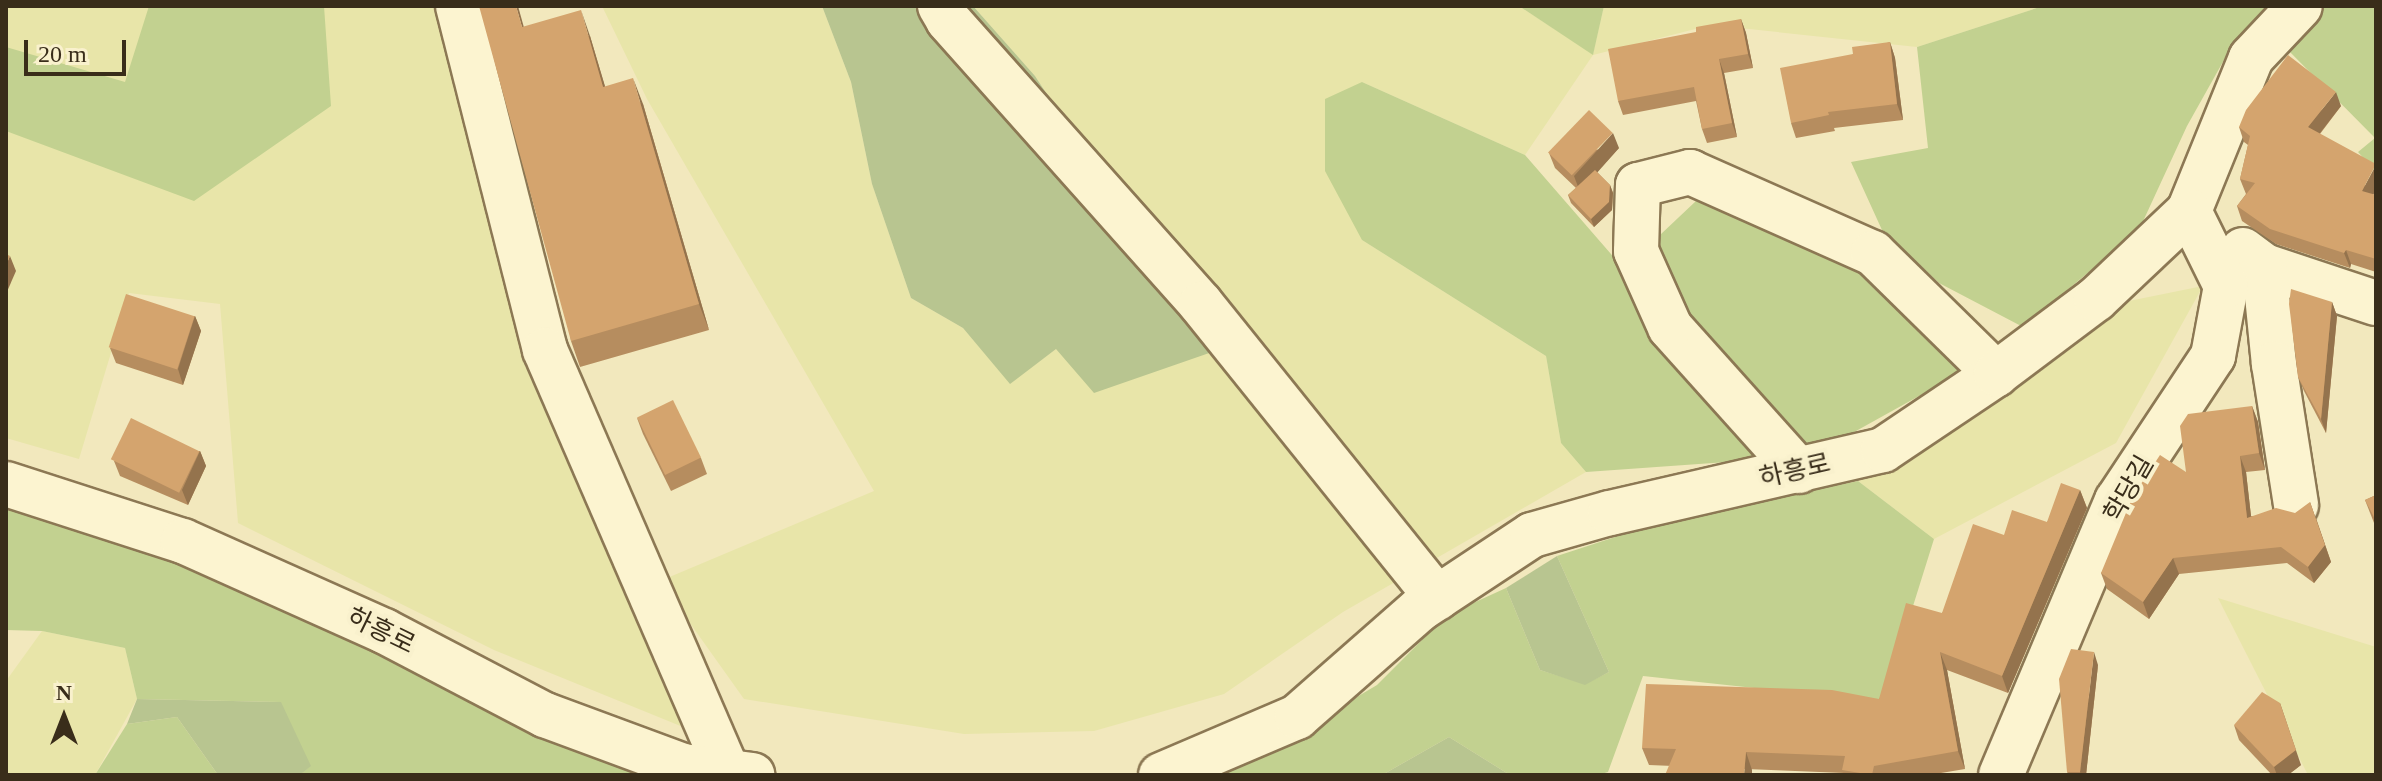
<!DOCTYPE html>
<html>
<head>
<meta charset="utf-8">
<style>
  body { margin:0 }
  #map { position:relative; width:2382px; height:781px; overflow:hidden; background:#f2e8bd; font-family:"Times New Roman","Noto Sans KR",serif }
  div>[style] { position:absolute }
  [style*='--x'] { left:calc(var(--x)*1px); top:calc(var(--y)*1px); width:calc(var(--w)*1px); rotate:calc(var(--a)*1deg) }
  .farmland>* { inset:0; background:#e8e5a9 }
  .green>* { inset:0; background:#c2d190 }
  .cemetery>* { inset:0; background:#b8c590 }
  .roads { filter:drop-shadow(2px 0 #8c7854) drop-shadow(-2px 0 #8c7854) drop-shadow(0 2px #8c7854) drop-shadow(0 -2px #8c7854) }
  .minor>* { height:44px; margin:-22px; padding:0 22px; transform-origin:22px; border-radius:22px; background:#fcf4d0 }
  .wall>* { inset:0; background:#b68d5f }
  .shaded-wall>* { inset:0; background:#94734d }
  .building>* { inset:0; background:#d4a46e; transform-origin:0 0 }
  span { translate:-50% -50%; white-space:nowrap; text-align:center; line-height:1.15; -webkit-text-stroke:8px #f9f1cd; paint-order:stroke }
  .street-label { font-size:26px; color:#392d1a }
  .frame { position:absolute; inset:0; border:8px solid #392d1a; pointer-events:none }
  .north { position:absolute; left:24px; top:677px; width:80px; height:80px; -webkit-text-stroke:6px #f9f1cd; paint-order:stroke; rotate:0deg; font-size:22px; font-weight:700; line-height:32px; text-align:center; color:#392d1a }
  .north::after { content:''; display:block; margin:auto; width:28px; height:36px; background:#392d1a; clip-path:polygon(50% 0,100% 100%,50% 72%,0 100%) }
  .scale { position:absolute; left:24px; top:40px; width:102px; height:36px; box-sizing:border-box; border:4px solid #392d1a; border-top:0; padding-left:10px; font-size:24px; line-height:28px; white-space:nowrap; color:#392d1a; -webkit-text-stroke:6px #f9f1cd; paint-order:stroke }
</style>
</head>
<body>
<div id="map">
  <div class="farmland">
    <i style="clip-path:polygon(6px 6px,439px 6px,542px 384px,683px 727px,494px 650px,238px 523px,220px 304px,129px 293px,79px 459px,6px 438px)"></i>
    <i style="clip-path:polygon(602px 6px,822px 6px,851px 82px,872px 184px,911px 298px,963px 328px,1010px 383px,1056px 349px,1214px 351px,1035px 76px,973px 6px,1519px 6px,1593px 54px,1604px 6px,2043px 6px,1917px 47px,1711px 25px,1593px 55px,1525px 155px,1362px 82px,1362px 240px,1546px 356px,1561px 443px,1586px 472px,1343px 612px,1224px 694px,1094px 731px,964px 734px,744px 699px,660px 581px,874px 491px,647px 99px)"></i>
    <i style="clip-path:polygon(2203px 286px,2116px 443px,1934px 539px,1858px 481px,2124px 302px)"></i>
    <i style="clip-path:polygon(2218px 598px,2376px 647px,2376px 775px,2308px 775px)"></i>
    <i style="clip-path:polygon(42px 631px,125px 648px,137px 699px,95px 775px,6px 775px,6px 681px)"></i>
  </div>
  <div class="green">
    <i style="clip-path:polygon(149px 6px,324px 6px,331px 106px,194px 201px,6px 131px,6px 47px,125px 82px)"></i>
    <i style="clip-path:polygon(1519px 6px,1604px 6px,1593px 55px)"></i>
    <i style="clip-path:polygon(2043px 6px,2271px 6px,2229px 51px,2187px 126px,2139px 230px,2023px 327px,1939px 283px,1882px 230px,1851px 162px,1928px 148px,1917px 47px)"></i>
    <i style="clip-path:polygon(2323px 6px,2376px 6px,2376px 172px,2358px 152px,2375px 138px,2285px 47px)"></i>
    <i style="clip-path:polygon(1362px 82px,1525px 155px,1624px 269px,1696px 201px,1838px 250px,1973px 366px,1811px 456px,1586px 472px,1561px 443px,1546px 356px,1362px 240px,1325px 171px,1325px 99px)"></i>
    <i style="clip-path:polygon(1858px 481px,1934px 539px,1883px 702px,1643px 676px,1608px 772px,1598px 775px,1510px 775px,1449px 737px,1382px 775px,1189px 775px,1261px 754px,1377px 685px,1447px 615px,1506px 588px,1540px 670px,1585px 684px,1609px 672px,1557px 556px,1658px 523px)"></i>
    <i style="clip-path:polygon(6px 509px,134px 541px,762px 775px,300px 775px,310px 766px,280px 702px,137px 699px,125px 648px,42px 631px,6px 630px)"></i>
    <i style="clip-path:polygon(177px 717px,218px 775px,95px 775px,127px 724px)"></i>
  </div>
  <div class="cemetery">
    <i style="clip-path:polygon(822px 6px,973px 6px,1035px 76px,1215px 351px,1094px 393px,1056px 349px,1010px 384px,963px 328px,911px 298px,872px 184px,851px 82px)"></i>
    <i style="clip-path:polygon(1557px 556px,1609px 672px,1585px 685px,1540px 670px,1506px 588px)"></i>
    <i style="clip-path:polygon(137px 699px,281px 702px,311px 766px,300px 775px,218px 775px,177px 717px,127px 724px)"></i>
    <i style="clip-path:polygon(1449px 737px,1510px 775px,1382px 775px)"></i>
  </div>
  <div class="roads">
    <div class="minor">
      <i style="--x:458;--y:6;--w:355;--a:75.8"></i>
      <i style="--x:545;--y:350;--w:460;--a:66.6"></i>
      <i style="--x:940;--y:6;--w:16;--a:60"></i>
      <i style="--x:948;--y:20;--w:380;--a:48.3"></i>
      <i style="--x:1201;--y:304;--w:377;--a:51.2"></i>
      <i style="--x:2243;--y:250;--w:26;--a:37"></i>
      <i style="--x:2264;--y:266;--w:118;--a:18.3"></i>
      <i style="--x:2264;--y:266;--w:99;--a:84.2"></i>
      <i style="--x:2274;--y:364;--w:143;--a:81.1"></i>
      <i style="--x:1799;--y:471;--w:193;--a:-131.9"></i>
      <i style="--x:1670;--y:327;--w:83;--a:-114.1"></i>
      <i style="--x:1636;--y:251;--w:66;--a:-88.3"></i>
      <i style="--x:1638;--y:185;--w:54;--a:-14"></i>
      <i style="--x:1690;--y:172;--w:200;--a:23.9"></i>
      <i style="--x:1873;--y:253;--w:173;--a:44.5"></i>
      <i style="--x:6;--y:484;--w:186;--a:17.9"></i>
      <i style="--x:183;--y:541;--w:220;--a:24.1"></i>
      <i style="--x:384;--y:631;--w:182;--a:27.6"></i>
      <i style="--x:545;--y:715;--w:147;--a:20.3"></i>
      <i style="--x:683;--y:766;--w:70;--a:7.4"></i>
      <i style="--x:1161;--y:775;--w:148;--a:-23.1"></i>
      <i style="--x:1297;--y:717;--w:164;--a:-41.3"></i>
      <i style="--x:1420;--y:609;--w:134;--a:-33.5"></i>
      <i style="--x:1532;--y:535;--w:81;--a:-15.8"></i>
      <i style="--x:1610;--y:513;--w:280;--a:-13"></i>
      <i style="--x:1883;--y:450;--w:136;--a:-33.9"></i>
      <i style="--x:1996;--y:374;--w:125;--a:-36.9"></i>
      <i style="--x:2096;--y:299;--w:128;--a:-43.4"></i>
      <i style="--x:2189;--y:211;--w:165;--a:-67.9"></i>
      <i style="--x:2251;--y:58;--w:71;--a:-46.7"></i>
      <i style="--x:2001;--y:775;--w:298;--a:-67.1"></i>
      <i style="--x:2117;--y:501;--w:174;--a:-56.5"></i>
      <i style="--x:2213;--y:356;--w:71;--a:-79.5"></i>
      <i style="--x:2226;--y:286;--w:84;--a:-116.3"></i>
    </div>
  </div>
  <div class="wall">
    <i style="clip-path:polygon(1741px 19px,1746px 33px,1753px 68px,1724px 73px,1737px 137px,1707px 143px,1702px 129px,1696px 101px,1623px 115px,1618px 101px)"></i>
    <i style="clip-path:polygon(524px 27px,590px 36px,605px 87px,643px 104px,709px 330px,580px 367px,571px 341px)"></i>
    <i style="clip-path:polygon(1890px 42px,1895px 58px,1903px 120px,1834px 128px,1835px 131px,1796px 138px,1791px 123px,1853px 54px)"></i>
    <i style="clip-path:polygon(2341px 106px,2320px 134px,2373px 195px,2376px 195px,2376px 272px,2351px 264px,2350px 268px,2276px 244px,2242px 221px,2237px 206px,2246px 194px,2240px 179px,2248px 145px,2244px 142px,2239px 127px)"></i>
    <i style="clip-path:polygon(1619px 148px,1597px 172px,1610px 185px,1613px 193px,1612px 210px,1594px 227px,1571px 203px,1568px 195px,1576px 188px,1555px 168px,1549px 153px)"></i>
    <i style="clip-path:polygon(2332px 302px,2337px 316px,2326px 433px,2304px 391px,2298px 377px)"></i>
    <i style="clip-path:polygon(195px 316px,201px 331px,183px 385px,116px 363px,110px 348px)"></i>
    <i style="clip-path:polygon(2252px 406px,2258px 422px,2265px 470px,2246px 472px,2251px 516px,2316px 518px,2331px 562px,2314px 583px,2287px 563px,2179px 574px,2149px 619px,2107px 589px,2101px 573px,2186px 472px)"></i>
    <i style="clip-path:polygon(637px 418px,701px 458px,707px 474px,671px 491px,643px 434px)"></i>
    <i style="clip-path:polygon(200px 451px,206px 466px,188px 505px,120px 476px,114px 461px)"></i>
    <i style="clip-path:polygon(2080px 490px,2087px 508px,2008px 693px,1947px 670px,1965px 769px,1929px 775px,1844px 775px,1844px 773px,1649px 765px,1642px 748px,1879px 699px,1942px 613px,2004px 535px,2047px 522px)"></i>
    <i style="clip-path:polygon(2376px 495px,2376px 528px,2365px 500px)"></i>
    <i style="clip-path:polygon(2098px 665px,2086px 775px,2069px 775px,2067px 772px)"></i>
    <i style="clip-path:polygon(2234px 725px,2301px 765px,2288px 775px,2272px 775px,2239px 740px)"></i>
  </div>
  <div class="shaded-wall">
    <i style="clip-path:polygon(516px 6px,518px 6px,531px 53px,522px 27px)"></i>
    <i style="clip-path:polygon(581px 10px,590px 36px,613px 113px,603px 87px)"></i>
    <i style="clip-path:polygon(1741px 19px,1746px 33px,1753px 68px,1748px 54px)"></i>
    <i style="clip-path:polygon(1890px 42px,1895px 58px,1903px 120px,1897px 104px)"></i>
    <i style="clip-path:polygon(1719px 59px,1724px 73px,1737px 137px,1732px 123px)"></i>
    <i style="clip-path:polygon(633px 78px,643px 104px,709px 330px,699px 304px)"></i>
    <i style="clip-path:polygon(2336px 92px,2341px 106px,2313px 142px,2308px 127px)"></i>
    <i style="clip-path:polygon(1613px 133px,1619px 148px,1580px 192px,1574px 176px)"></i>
    <i style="clip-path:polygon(2376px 165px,2376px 190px,2367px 206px,2362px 191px)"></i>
    <i style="clip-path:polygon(1610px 185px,1613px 193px,1612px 210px,1594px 227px,1591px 219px)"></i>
    <i style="clip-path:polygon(2346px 250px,2351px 264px,2350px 268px,2344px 253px)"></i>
    <i style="clip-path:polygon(10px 256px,16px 271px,6px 294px,6px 265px)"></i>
    <i style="clip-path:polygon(2332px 302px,2337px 316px,2326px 433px,2321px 419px)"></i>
    <i style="clip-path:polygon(195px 316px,201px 331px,183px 385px,178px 369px)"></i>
    <i style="clip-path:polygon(2252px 406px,2258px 422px,2265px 470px,2259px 453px)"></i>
    <i style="clip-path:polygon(200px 451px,206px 466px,188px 505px,182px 490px)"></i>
    <i style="clip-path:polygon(2240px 456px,2246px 472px,2253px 534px,2247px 518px)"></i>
    <i style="clip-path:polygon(2080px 490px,2087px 508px,2008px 693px,2002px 676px)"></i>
    <i style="clip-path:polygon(2310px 502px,2331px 562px,2314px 583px,2308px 567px)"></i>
    <i style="clip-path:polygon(2173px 558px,2179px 574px,2149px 619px,2143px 602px)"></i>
    <i style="clip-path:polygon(1940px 652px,1947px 670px,1965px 769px,1958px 751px)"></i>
    <i style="clip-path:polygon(2094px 652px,2098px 665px,2086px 775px,2081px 775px,2080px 772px)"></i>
    <i style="clip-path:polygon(2280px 703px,2301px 765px,2288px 775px,2277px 775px,2274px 767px)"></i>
    <i style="clip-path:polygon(1746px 752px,1752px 770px,1752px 775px,1744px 775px)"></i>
  </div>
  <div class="building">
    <i style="clip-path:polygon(479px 6px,516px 6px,522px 27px,581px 10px,603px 87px,633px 78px,699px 304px,571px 341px)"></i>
    <i style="clip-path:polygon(1741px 19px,1748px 54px,1719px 59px,1732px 123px,1702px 129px,1694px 87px,1618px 101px,1608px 49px,1696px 32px,1696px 27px)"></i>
    <i style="clip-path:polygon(1890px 42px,1897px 104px,1828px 112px,1829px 115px,1791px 123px,1780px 68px,1853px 54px,1852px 47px)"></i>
    <i style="clip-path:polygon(2288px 55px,2336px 92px,2308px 127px,2376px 164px,2362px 191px,2376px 195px,2376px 259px,2346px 250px,2344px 253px,2270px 229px,2237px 206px,2255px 183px,2240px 179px,2250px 136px,2239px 127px,2246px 110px)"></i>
    <i style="left:1589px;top:110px;width:33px;height:59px;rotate:44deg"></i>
    <i style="clip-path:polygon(1595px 170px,1610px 185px,1609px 202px,1591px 219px,1568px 195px)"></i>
    <i style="clip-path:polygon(6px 254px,10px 256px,6px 265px)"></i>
    <i style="clip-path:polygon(2291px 289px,2332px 302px,2321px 419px,2298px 377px,2289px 304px)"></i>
    <i style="left:126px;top:294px;width:72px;height:56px;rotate:18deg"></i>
    <i style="left:673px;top:400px;width:64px;height:40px;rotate:64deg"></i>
    <i style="clip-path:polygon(2252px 406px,2259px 453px,2240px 456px,2247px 518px,2276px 508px,2295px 513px,2310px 502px,2325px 545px,2308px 567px,2281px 547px,2173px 558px,2143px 602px,2101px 573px,2133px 496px,2160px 455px,2186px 472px,2180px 426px,2188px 414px)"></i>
    <i style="left:131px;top:418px;width:76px;height:46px;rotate:26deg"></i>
    <i style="clip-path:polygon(2061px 483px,2080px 490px,2002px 676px,1940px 652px,1958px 751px,1874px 766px,1872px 775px,1842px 770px,1845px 756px,1746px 752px,1744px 775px,1665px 775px,1676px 749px,1642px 748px,1646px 684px,1832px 690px,1879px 699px,1906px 603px,1942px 613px,1973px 524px,2004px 535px,2012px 510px,2047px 522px)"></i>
    <i style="clip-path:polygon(2376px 495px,2376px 521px,2365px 500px)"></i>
    <i style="clip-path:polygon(2071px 649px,2094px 652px,2080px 772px,2067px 772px,2059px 679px)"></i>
    <i style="clip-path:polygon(2262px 692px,2280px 703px,2296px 750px,2274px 767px,2234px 725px)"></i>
  </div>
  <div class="street-label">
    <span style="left:1795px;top:471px;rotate:-13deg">하흥로</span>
    <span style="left:2129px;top:489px;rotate:-60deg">학당길</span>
    <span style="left:381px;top:631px;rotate:26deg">하흥로</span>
  </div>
  <div class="frame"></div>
  <div class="north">N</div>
  <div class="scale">20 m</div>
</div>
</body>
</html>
